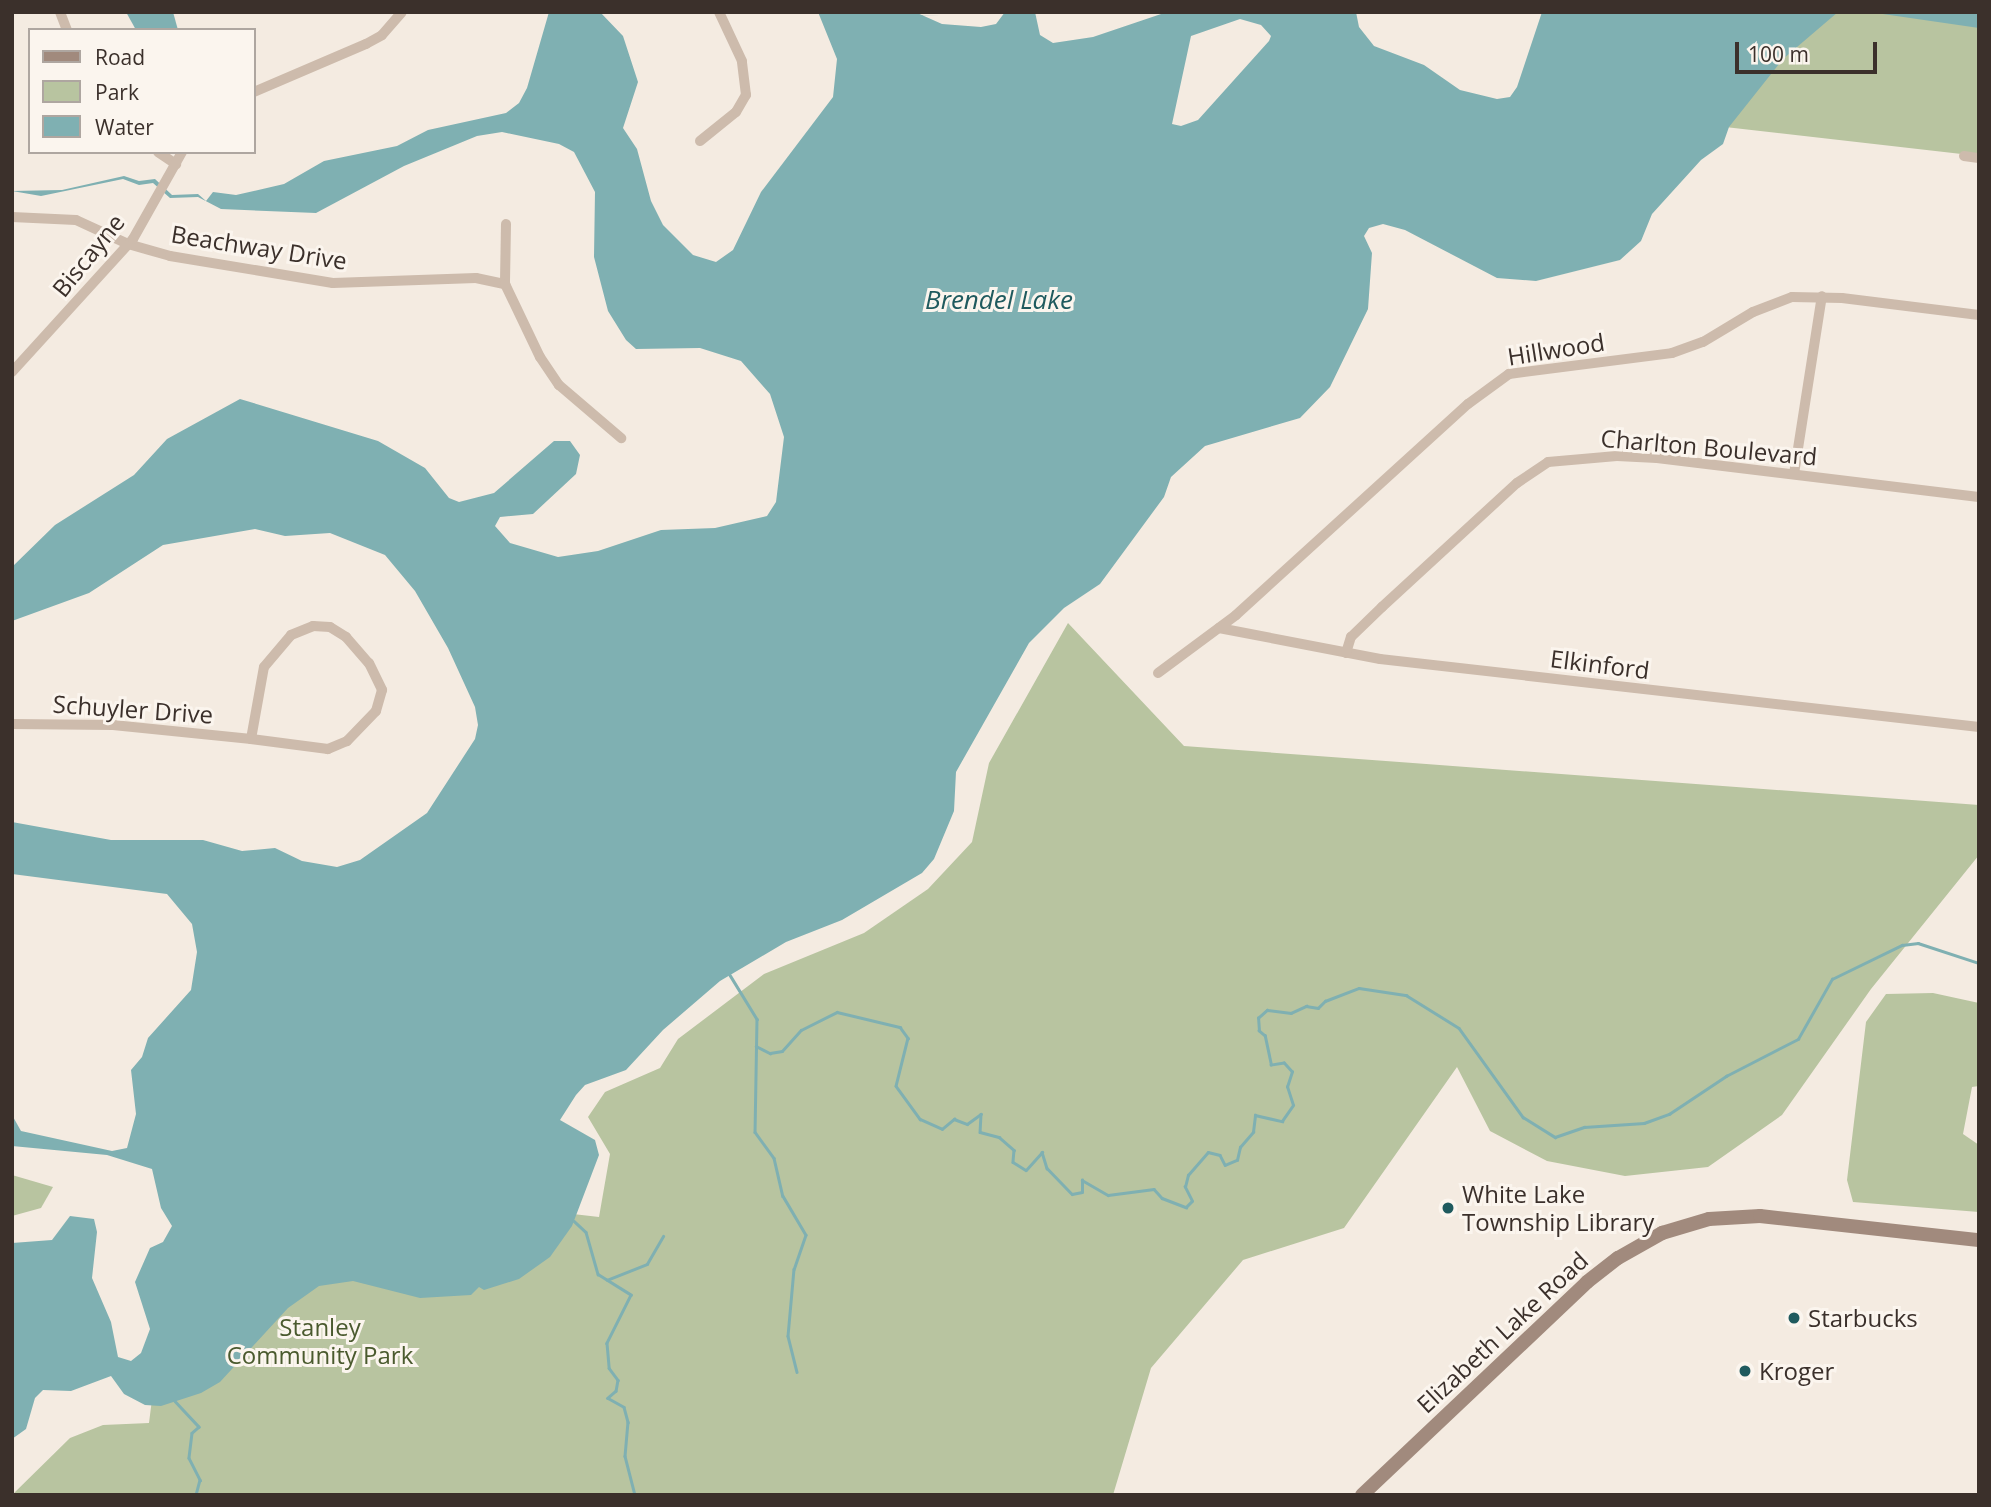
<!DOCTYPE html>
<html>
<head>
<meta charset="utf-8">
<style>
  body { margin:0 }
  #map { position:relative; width:1991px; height:1507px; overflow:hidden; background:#f4ebe1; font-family:"Open Sans",sans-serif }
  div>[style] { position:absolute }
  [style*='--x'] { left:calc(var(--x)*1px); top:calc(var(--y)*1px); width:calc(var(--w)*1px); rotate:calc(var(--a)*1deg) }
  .green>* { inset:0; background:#b8c4a0 }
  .water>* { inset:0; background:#7fb0b2 }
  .stream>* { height:2.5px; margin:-1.25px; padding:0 1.25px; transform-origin:1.25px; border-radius:1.25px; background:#7fb0b2 }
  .street>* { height:10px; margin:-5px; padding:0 5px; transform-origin:5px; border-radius:5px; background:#cdbbac }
  .secondary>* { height:14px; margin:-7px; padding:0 7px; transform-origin:7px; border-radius:7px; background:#a18a7d }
  .dots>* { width:19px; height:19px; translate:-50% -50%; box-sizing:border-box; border:4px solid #fbf5ee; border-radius:50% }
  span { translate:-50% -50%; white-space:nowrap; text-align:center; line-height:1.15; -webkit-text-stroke:6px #fbf5ee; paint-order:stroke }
  .street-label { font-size:24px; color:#3b302b }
  .poi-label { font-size:24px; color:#3b302b }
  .left { translate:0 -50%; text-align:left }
  .park-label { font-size:24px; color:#4a5a2e }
  .water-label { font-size:26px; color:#1f5a5e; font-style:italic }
  .frame { position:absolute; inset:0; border:14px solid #3b302b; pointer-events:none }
  .legend { position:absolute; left:28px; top:28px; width:228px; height:126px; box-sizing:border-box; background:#fbf5ee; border:2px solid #aea6a0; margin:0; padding:9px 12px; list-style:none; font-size:21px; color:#3b302b }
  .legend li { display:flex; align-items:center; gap:14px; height:35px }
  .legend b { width:35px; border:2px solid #aea6a0 }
  .scale { position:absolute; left:1735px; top:42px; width:142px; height:32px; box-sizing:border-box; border:4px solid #3b302b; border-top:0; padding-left:9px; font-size:21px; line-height:24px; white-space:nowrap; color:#3b302b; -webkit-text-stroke:5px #fbf5ee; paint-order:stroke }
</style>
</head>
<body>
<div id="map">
  <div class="green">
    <i style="clip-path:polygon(1704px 12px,1979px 13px,1979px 156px,1690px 123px)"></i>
    <i style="clip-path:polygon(1068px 623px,1184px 746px,1979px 805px,1979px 855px,1871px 989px,1782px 1115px,1708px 1167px,1625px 1176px,1547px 1161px,1490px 1131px,1457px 1067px,1344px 1228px,1243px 1260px,1151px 1368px,1113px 1495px,12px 1495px,70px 1438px,103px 1425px,149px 1423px,181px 1169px,599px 1217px,610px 1154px,588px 1117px,605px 1092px,660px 1068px,678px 1039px,764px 974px,864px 933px,928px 889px,972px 842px,989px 763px)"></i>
    <i style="clip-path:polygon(1933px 993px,1979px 1003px,1979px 1086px,1972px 1087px,1963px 1134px,1979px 1145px,1979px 1212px,1853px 1202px,1847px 1180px,1866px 1022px,1886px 994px)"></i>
    <i style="clip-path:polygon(12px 1175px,53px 1187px,41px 1208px,12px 1216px)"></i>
  </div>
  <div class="water">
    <i style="clip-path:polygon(126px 12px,173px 12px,178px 30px,136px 30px)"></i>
    <i style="clip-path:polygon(evenodd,549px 12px,600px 12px,623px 36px,638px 82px,623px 128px,637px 149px,651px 201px,663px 225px,693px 255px,716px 262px,733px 250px,761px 192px,833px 97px,837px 59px,818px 12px,915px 12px,942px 24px,981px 27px,996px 24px,1005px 12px,1035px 12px,1040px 35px,1053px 43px,1093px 37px,1167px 12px,1356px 12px,1359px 27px,1374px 46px,1424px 65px,1460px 90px,1497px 99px,1510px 97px,1517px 87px,1542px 12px,1838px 12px,1783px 59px,1729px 127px,1723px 144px,1701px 160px,1652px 214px,1641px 241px,1620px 260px,1536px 281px,1497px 278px,1405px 230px,1383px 224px,1369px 228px,1364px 236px,1372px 253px,1368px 309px,1330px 387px,1300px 418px,1205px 446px,1171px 477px,1164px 497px,1100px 584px,1064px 608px,1029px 643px,956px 772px,954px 811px,934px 859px,922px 873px,842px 920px,786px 942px,720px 981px,663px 1030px,626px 1070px,585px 1085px,576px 1095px,560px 1120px,595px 1140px,599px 1155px,572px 1226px,550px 1257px,519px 1279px,484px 1290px,479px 1287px,471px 1295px,420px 1298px,353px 1281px,319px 1286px,288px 1308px,220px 1382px,201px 1393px,161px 1406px,145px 1405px,124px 1394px,111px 1376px,71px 1391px,43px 1390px,35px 1398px,26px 1429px,12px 1439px,12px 1243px,52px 1240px,70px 1216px,94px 1219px,97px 1232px,92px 1278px,111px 1322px,118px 1357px,131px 1361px,141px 1353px,150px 1329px,135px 1282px,150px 1248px,163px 1242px,172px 1226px,161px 1208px,152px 1169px,107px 1155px,12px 1146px,12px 1115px,21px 1131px,112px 1151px,127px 1148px,136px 1114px,131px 1070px,142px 1057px,148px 1038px,191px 990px,197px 952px,192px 924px,167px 894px,12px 874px,12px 822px,111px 840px,203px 840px,242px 851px,275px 848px,302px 861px,337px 867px,360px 860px,427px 813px,475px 739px,478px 725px,475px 707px,448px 648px,415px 591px,385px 555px,330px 533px,285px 536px,255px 529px,163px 545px,89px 593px,12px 621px,12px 567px,55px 525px,134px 475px,167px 439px,240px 399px,378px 441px,425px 468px,449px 498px,459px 502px,494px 493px,554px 441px,570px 441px,580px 455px,576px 474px,533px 514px,500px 517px,495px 526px,510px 543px,558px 557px,598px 551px,661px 530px,715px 528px,767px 516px,776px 502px,784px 437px,770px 394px,741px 361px,700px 348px,636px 349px,626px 340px,608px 311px,594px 257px,595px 192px,574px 152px,559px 144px,502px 132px,477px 136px,404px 166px,316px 213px,221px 209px,198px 197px,170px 198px,153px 183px,139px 185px,123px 179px,41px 196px,12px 191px,62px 190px,124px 176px,139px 181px,155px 179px,172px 195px,198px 194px,206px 201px,213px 192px,236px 195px,284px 184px,324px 161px,397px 146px,428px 130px,506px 113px,519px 103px,527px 88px,549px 12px,1240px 19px,1261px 25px,1271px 36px,1269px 41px,1198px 120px,1181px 126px,1172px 124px,1191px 36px,1240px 19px)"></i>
    <i style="clip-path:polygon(1869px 12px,1966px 12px,1979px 14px,1979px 28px)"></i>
  </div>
  <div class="stream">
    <i style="--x:730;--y:975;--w:52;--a:58.5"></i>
    <i style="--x:757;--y:1019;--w:113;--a:91"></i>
    <i style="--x:755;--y:1132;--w:32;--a:54"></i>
    <i style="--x:774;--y:1158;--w:39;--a:77"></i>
    <i style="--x:783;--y:1196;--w:45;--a:59.5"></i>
    <i style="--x:806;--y:1235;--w:36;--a:109"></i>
    <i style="--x:794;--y:1269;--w:67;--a:95.1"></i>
    <i style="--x:788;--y:1336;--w:37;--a:76"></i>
    <i style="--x:756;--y:1046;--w:16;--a:27"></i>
    <i style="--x:770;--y:1053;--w:12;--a:-9"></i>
    <i style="--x:782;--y:1051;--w:28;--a:-48"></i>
    <i style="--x:801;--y:1030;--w:40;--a:-26.6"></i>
    <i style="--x:837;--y:1012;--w:65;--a:13.4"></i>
    <i style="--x:900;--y:1027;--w:14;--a:54"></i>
    <i style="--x:908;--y:1038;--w:49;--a:104"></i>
    <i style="--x:896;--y:1086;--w:41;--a:54"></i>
    <i style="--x:920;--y:1119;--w:24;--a:24"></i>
    <i style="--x:942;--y:1129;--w:16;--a:-40"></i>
    <i style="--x:954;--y:1119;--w:14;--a:21"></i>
    <i style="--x:967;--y:1124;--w:17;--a:-36"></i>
    <i style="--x:981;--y:1114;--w:18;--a:93"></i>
    <i style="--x:980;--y:1132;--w:20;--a:15"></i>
    <i style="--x:999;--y:1137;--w:20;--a:41"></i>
    <i style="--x:1014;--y:1150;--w:12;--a:95"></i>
    <i style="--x:1013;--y:1162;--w:15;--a:32"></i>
    <i style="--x:1026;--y:1170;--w:24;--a:-48"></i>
    <i style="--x:1042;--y:1152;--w:17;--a:73"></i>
    <i style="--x:1047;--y:1168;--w:36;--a:46"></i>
    <i style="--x:1072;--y:1194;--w:10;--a:-11"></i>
    <i style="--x:1082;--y:1192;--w:12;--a:-90"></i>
    <i style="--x:1082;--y:1180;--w:30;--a:30"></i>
    <i style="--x:1108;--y:1195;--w:46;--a:-7.4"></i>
    <i style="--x:1154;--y:1189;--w:12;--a:48"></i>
    <i style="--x:1162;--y:1198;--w:26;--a:21"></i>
    <i style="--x:1186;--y:1207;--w:8;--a:-45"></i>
    <i style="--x:1192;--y:1201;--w:16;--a:-117"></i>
    <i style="--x:1185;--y:1187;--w:12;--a:-76"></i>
    <i style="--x:1188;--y:1175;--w:30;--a:-49"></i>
    <i style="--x:1208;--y:1152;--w:12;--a:14"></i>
    <i style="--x:1220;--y:1155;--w:11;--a:63"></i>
    <i style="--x:1225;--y:1165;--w:13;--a:-23"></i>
    <i style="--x:1237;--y:1160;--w:13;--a:-77"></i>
    <i style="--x:1240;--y:1147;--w:20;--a:-49"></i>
    <i style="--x:1253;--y:1132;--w:17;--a:-83"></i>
    <i style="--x:1255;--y:1115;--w:28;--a:13"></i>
    <i style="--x:1282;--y:1121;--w:19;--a:-55"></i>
    <i style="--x:1293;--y:1105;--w:19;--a:-108"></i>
    <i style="--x:1287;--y:1087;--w:16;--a:-72"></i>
    <i style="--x:1292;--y:1072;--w:12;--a:-132"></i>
    <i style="--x:1284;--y:1063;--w:13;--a:171"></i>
    <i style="--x:1271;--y:1065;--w:30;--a:-102"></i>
    <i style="--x:1265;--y:1036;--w:8;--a:-140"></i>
    <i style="--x:1259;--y:1031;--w:13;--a:-94"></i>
    <i style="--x:1258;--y:1018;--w:12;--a:-42"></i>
    <i style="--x:1267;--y:1010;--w:24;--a:7"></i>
    <i style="--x:1291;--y:1013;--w:17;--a:-25"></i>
    <i style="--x:1306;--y:1006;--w:12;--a:9"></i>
    <i style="--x:1318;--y:1008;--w:10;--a:-45"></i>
    <i style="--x:1325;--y:1001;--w:36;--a:-21"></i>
    <i style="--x:1359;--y:988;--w:48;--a:8.5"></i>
    <i style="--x:1406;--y:995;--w:62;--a:31.9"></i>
    <i style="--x:1459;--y:1028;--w:110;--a:54.3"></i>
    <i style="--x:1523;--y:1117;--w:38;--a:32"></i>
    <i style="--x:1555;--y:1137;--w:31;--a:-19"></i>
    <i style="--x:1584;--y:1127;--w:60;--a:-3.8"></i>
    <i style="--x:1644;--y:1123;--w:27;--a:-20"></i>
    <i style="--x:1669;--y:1114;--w:69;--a:-33.7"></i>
    <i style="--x:1726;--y:1076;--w:81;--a:-27.2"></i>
    <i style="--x:1798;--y:1039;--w:69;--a:-60.5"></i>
    <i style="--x:1832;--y:979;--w:78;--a:-25.9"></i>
    <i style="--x:1902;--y:945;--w:16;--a:-7"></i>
    <i style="--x:1918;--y:943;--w:64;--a:18.2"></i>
    <i style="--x:574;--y:1221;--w:16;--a:43"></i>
    <i style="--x:586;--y:1232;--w:44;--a:74.1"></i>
    <i style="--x:598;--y:1274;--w:39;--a:32"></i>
    <i style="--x:631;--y:1295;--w:54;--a:116.6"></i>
    <i style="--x:607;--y:1343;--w:25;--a:85"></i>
    <i style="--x:609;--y:1368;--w:15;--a:53"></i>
    <i style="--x:618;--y:1380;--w:11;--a:100"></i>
    <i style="--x:616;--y:1391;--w:11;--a:139"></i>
    <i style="--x:608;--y:1398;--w:18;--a:29"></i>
    <i style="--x:624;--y:1407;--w:16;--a:75"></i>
    <i style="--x:628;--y:1422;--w:34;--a:95"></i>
    <i style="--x:625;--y:1456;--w:40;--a:75.6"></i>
    <i style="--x:607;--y:1280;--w:43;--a:-21.8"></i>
    <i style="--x:647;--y:1264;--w:32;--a:-60"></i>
    <i style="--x:175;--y:1401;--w:35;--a:47"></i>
    <i style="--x:199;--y:1427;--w:9;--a:139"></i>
    <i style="--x:192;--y:1433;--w:25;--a:97"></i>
    <i style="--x:189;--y:1458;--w:25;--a:63"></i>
    <i style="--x:200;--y:1480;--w:16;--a:105"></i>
  </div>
  <div class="street">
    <i style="--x:60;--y:12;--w:19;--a:69"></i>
    <i style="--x:254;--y:92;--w:122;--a:-23.2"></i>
    <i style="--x:366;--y:44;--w:18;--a:-29"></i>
    <i style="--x:382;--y:35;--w:30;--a:-49"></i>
    <i style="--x:700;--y:141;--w:46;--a:-38.9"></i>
    <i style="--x:736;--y:112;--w:20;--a:-60"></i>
    <i style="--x:746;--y:95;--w:34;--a:-97"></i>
    <i style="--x:742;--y:61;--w:54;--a:-115.1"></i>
    <i style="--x:158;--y:152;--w:22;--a:34"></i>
    <i style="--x:1964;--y:156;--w:15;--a:8"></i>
    <i style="--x:12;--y:217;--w:64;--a:2.7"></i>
    <i style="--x:76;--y:220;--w:57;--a:24.8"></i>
    <i style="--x:128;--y:244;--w:44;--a:15.9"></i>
    <i style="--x:170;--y:256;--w:165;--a:9.4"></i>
    <i style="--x:333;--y:283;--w:143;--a:-2"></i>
    <i style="--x:476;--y:278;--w:30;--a:12"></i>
    <i style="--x:506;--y:224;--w:60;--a:91"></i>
    <i style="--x:505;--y:284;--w:81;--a:64.4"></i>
    <i style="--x:540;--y:357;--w:34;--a:56"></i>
    <i style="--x:559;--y:385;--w:82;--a:40.5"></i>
    <i style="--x:12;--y:372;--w:180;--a:-47.7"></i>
    <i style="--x:133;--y:239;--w:100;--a:-60.6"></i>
    <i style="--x:1794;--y:474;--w:180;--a:-81.1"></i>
    <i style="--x:313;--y:626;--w:17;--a:3"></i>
    <i style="--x:330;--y:627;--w:19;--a:32"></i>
    <i style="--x:346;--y:637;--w:35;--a:49"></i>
    <i style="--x:369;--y:663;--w:30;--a:64"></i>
    <i style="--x:382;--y:690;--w:22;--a:106"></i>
    <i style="--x:376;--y:711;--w:42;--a:134"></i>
    <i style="--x:347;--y:741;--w:21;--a:157"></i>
    <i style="--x:328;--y:749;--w:78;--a:-172.6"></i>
    <i style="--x:251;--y:739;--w:73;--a:-79.8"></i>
    <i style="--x:264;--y:667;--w:42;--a:-49.8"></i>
    <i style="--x:291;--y:635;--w:24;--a:-22"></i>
    <i style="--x:1219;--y:628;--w:164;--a:10.9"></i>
    <i style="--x:1380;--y:659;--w:603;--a:6.48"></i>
    <i style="--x:1346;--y:653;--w:17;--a:-73"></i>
    <i style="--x:1351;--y:637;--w:43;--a:-44.1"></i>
    <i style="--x:1382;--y:607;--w:183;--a:-42.6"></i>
    <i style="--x:1517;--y:483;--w:37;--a:-34"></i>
    <i style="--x:1548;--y:462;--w:69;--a:-5"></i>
    <i style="--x:1617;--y:456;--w:40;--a:2.9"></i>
    <i style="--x:1657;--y:458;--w:324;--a:6.9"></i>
    <i style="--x:1158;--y:673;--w:97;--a:-36.6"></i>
    <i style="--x:1236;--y:615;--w:314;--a:-42.3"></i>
    <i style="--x:1468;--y:404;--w:51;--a:-36.2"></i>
    <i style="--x:1509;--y:374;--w:164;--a:-7.3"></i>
    <i style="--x:1672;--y:353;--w:33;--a:-20"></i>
    <i style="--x:1703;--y:342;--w:58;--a:-31"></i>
    <i style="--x:1753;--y:312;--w:42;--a:-21"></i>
    <i style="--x:1792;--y:297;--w:50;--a:1.1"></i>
    <i style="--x:1842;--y:298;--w:138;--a:7.1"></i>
    <i style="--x:12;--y:724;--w:101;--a:0.6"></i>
    <i style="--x:113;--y:725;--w:139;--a:5.8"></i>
  </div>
  <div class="secondary">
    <i style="--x:1362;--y:1495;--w:310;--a:-43.4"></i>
    <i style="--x:1587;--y:1282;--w:39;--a:-38"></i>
    <i style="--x:1618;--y:1258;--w:51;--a:-29.6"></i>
    <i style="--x:1662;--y:1233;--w:49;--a:-16.6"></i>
    <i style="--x:1709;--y:1219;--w:51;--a:-3.4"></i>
    <i style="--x:1760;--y:1216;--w:220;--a:6.3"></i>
  </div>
  <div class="dots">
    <i style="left:1448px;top:1208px;background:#1f5a5e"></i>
    <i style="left:1794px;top:1318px;background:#1f5a5e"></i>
    <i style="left:1745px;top:1371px;background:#1f5a5e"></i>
  </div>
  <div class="street-label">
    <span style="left:259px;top:247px;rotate:9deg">Beachway Drive</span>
    <span style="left:88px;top:255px;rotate:-51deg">Biscayne</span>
    <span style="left:1556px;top:349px;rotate:-9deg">Hillwood</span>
    <span style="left:1709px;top:447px;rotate:5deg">Charlton Boulevard</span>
    <span style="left:1600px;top:664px;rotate:7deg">Elkinford</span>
    <span style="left:133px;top:709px;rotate:4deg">Schuyler Drive</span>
    <span style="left:1502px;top:1332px;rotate:-43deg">Elizabeth Lake Road</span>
  </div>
  <div class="poi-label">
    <span class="left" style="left:1462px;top:1208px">White Lake<br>Township Library</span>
    <span class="left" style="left:1808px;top:1318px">Starbucks</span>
    <span class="left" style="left:1759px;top:1371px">Kroger</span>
  </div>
  <div class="park-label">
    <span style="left:320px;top:1341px">Stanley<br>Community Park</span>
  </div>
  <div class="water-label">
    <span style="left:999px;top:300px">Brendel Lake</span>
  </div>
  <div class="frame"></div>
  <ul class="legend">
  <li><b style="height:9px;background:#a18a7d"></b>Road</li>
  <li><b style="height:19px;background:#b8c4a0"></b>Park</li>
  <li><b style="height:19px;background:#7fb0b2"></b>Water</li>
  </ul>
  <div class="scale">100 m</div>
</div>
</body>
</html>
